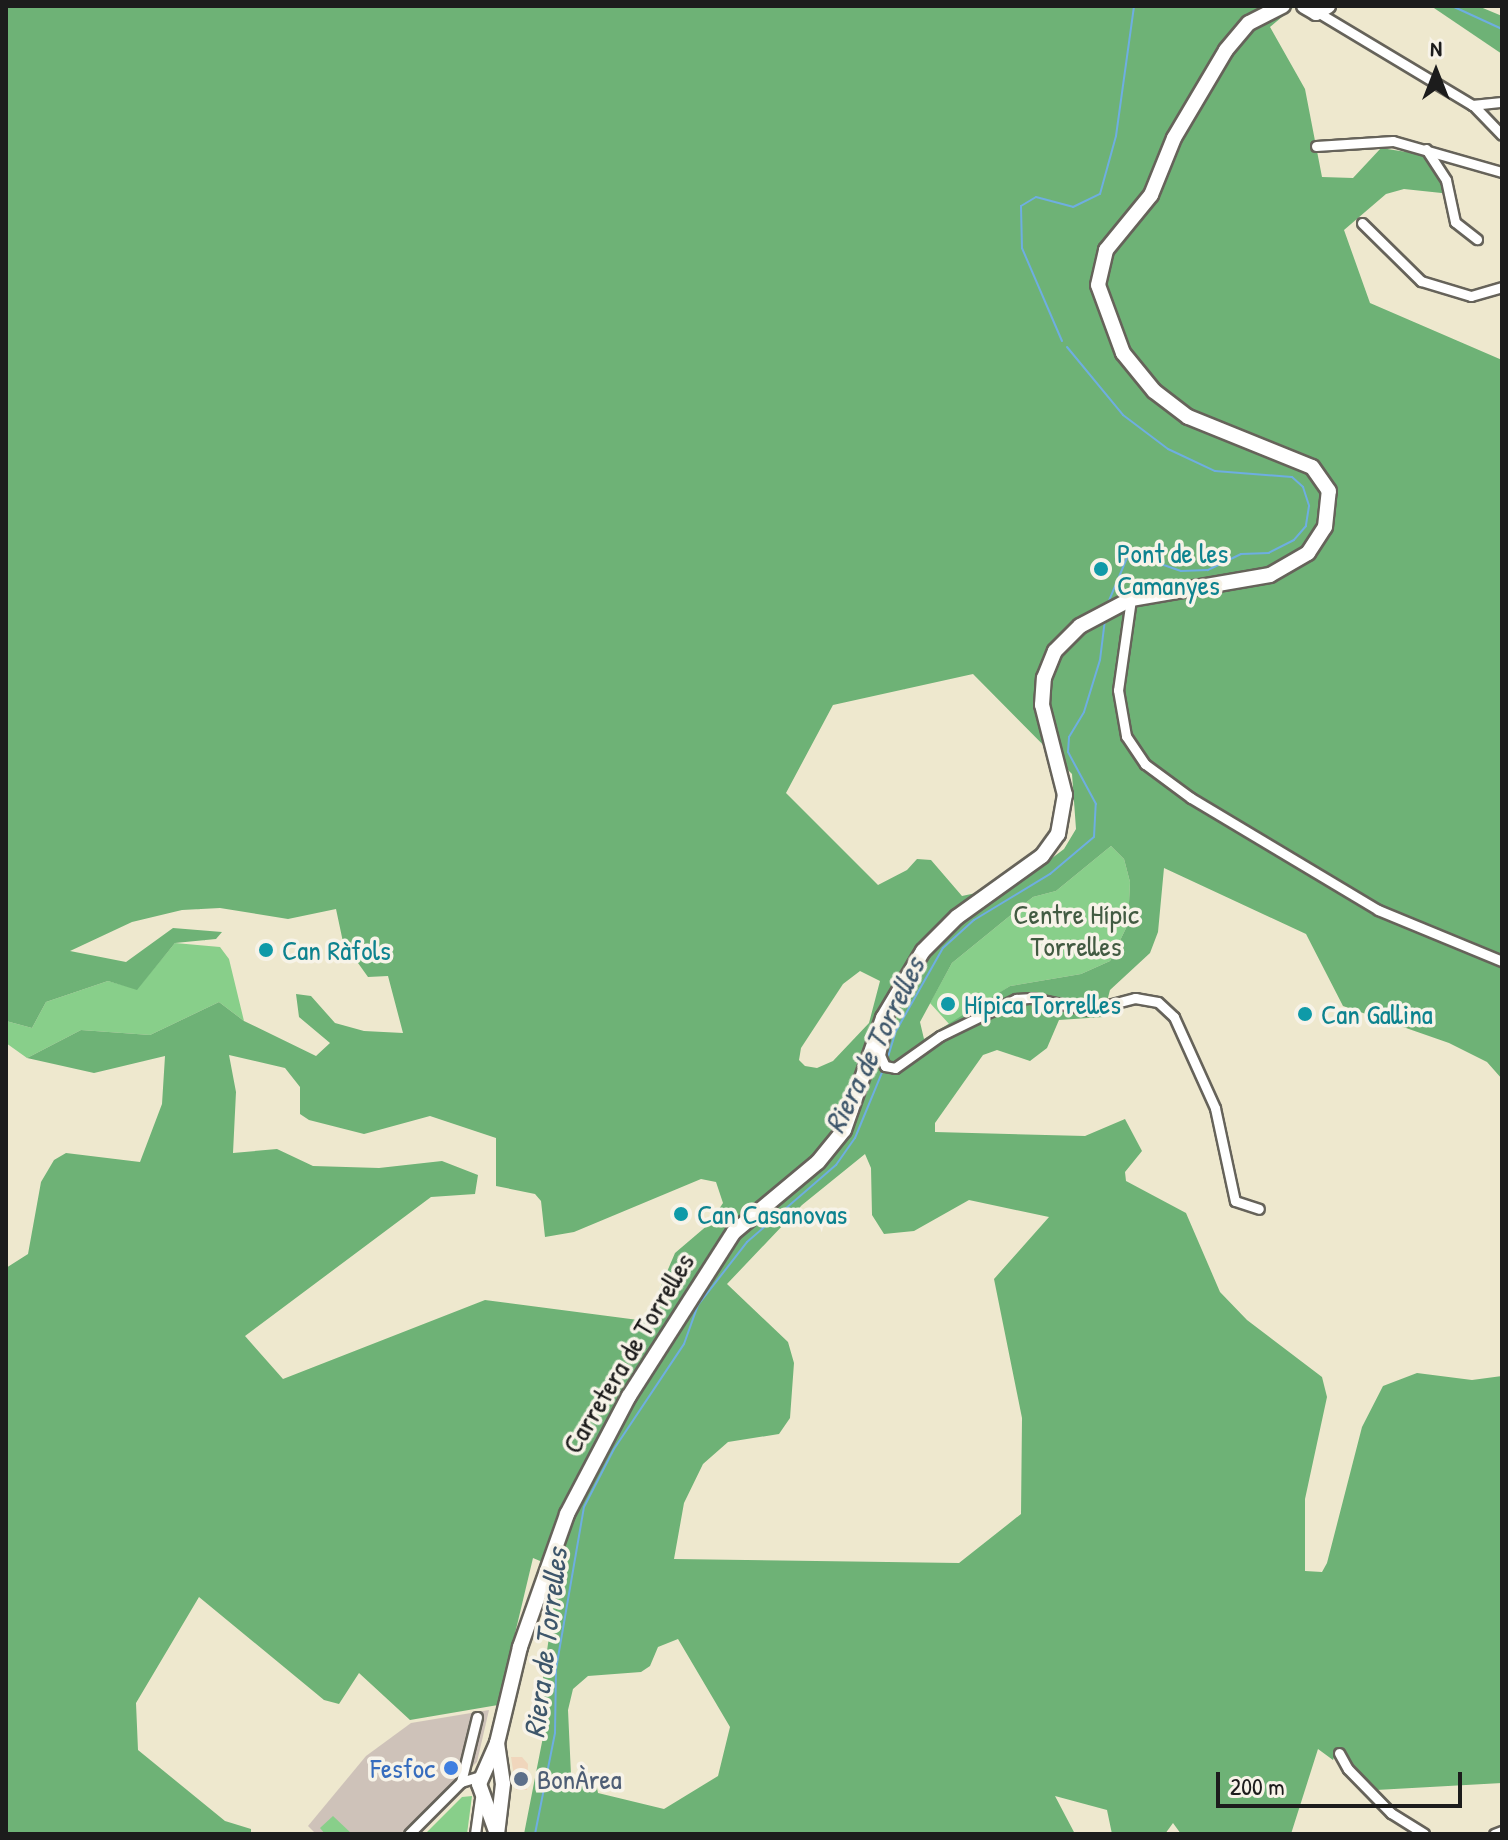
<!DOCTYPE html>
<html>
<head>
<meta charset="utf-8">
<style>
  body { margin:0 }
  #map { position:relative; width:1508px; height:1840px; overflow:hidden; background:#eee8ce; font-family:"Patrick Hand",sans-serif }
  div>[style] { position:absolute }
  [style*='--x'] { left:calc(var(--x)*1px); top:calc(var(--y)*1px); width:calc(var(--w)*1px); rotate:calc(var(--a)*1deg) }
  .built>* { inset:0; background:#f0d6bc }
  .industrial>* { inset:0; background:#cec2b9 }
  .green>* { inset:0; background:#88cf8a }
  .forest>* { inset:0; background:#6eb276 }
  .stream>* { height:2px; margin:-1px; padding:0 1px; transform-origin:1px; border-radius:1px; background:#6eaee1 }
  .roads { filter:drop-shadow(2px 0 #66635a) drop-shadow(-2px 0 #66635a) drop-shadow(0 2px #66635a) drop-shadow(0 -2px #66635a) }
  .street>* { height:9px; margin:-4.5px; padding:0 4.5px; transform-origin:4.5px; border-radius:4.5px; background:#fff }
  .primary>* { height:14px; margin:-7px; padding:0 7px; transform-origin:7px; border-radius:7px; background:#fff }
  .dots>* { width:22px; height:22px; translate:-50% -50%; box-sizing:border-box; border:4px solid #f7f3e8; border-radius:50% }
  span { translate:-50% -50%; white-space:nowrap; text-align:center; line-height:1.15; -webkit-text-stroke:7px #f7f3e8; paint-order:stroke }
  .culture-label { font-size:28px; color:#0d838f }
  .left { translate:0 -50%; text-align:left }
  .park-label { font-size:28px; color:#425b42 }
  .street-label { font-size:28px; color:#1c1c1c }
  .shop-label { font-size:28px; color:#366cbe }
  .right { translate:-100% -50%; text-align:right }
  .service-label { font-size:28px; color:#4e5e75 }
  .water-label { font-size:30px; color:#3d566b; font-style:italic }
  .frame { position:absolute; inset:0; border:8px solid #1c1c1c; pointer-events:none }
  .north { position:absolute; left:1396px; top:32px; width:80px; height:80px; -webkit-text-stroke:6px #f7f3e8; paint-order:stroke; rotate:0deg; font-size:22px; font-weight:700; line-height:32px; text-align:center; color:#1c1c1c }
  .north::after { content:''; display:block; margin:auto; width:28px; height:36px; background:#1c1c1c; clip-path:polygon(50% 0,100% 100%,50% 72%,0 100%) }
  .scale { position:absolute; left:1216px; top:1772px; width:246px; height:36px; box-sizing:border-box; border:4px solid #1c1c1c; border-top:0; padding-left:10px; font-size:24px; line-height:28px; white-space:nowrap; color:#1c1c1c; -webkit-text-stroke:6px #f7f3e8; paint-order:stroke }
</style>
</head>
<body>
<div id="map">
  <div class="built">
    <i style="clip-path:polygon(511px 1757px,522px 1757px,528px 1764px,527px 1790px,516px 1790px)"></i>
  </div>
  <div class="industrial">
    <i style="clip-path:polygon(489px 1710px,477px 1762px,402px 1834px,316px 1834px,308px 1826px,366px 1756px,411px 1723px)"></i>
  </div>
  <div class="green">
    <i style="clip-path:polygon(1111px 846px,1124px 859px,1130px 882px,1128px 924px,1110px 961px,1081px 974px,1010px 986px,950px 1025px,930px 1003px,952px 963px,1033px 897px,1056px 891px)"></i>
    <i style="clip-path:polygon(175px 943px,220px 947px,229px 959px,244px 1021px,219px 1002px,150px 1035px,81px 1030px,27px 1058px,6px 1043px,6px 1021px,32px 1028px,46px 1002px,108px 981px,137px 989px)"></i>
    <i style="clip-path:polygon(472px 1796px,467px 1834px,425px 1834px,462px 1797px)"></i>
    <i style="clip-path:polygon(333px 1816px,352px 1834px,325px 1834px,320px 1828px)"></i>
  </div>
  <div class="forest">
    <i style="clip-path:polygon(evenodd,6px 6px,1295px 6px,1270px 27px,1305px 89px,1322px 177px,1353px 178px,1381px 148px,1432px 156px,1451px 194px,1404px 189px,1386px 194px,1344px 230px,1370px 303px,1502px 360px,1502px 1079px,1487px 1062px,1449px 1043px,1343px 1006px,1306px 934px,1164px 868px,1158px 932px,1150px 953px,1110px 990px,1103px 1017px,1059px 1020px,1047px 1048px,1030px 1061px,997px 1050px,983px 1055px,935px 1123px,935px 1132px,1085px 1136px,1125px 1119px,1142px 1151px,1125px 1172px,1126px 1181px,1186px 1213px,1220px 1292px,1247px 1320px,1322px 1377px,1327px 1397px,1305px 1499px,1305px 1571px,1322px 1572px,1327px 1563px,1362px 1427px,1383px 1386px,1417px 1373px,1472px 1380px,1502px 1376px,1502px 1783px,1376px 1790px,1338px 1747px,1333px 1760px,1318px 1749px,1291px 1834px,1181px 1834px,1173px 1823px,1165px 1834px,1112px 1834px,1107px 1810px,1055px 1796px,1075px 1834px,524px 1834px,543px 1737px,543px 1678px,559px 1569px,533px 1558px,498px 1705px,410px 1720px,359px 1673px,339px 1704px,324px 1700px,199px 1597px,136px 1703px,138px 1750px,225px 1821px,251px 1829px,251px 1834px,6px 1834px,6px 1268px,28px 1254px,41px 1182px,54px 1160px,66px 1153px,140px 1162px,162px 1104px,165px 1056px,94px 1073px,27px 1058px,81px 1030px,150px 1035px,219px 1002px,244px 1021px,316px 1056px,330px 1043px,299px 1017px,296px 994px,311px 996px,335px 1023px,364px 1031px,403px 1033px,388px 976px,368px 977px,343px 942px,336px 909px,288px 919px,220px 908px,182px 910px,132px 922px,70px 951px,126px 962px,173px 928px,222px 932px,216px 939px,175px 943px,137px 990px,108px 981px,46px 1002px,32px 1028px,6px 1021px,6px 6px,973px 674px,1072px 774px,1076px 829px,1064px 849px,1018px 884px,962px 896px,931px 860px,917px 859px,907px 870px,878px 885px,786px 793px,833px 705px,973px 674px,6px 6px,1111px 846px,1124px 859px,1130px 882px,1128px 924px,1110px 961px,1081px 974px,1010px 986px,924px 1039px,920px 1022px,952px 963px,1033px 897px,1056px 891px,1111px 846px,6px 6px,860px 971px,880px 981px,869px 1023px,833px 1061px,817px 1068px,805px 1066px,799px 1060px,801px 1048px,843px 984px,860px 971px,6px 6px,229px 1055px,285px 1068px,300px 1087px,300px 1114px,309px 1120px,364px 1134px,430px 1116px,496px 1138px,496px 1186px,535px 1194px,541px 1201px,545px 1237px,574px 1232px,701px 1179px,716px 1182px,723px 1203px,709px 1224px,675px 1253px,646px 1321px,485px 1300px,283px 1379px,245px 1336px,431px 1197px,475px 1194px,478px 1175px,442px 1161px,379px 1168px,313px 1166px,277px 1149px,233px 1153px,236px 1092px,229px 1055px,6px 6px,865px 1154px,871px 1168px,872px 1215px,884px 1234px,914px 1231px,969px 1200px,1049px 1217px,994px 1279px,1022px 1418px,1021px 1514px,959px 1563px,674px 1559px,684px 1503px,703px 1464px,728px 1442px,779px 1434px,790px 1418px,794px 1363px,788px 1342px,727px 1284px,802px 1205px,865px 1154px,6px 6px,678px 1639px,730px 1727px,718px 1776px,664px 1809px,598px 1793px,596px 1783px,571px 1775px,568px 1710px,573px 1689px,588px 1676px,641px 1672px,650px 1666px,658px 1647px,678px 1639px)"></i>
    <i style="clip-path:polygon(1431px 6px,1478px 6px,1502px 16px,1502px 54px)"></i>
  </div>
  <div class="stream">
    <i style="--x:1452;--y:6;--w:55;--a:24.7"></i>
    <i style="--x:1062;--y:341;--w:101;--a:-113.3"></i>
    <i style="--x:1022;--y:248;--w:42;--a:-91.4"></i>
    <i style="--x:1021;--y:206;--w:17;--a:-31"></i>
    <i style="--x:1036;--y:197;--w:38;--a:15"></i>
    <i style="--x:1073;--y:207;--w:30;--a:-26"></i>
    <i style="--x:1100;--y:194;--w:60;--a:-74.6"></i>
    <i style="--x:1116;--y:136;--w:131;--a:-82.1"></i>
    <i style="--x:1067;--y:347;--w:88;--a:50.5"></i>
    <i style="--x:1123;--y:415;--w:56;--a:37.1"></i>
    <i style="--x:1168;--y:449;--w:52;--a:25.1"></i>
    <i style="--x:1215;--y:471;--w:77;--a:4.5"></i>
    <i style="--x:1292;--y:477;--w:15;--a:42"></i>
    <i style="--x:1303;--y:487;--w:20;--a:72"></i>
    <i style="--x:1309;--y:506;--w:20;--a:99"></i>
    <i style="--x:1306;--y:526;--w:18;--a:131"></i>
    <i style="--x:1294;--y:540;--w:28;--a:153"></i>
    <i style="--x:1269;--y:553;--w:28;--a:178"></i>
    <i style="--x:1241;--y:554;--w:37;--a:154"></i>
    <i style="--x:1208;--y:570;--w:27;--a:178"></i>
    <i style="--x:1181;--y:571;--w:55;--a:-160.9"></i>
    <i style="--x:1129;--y:553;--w:54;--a:112.8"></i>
    <i style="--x:887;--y:1060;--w:30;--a:-73"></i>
    <i style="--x:896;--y:1031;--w:95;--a:-60.5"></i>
    <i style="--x:943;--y:948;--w:42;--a:-42.1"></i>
    <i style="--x:974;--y:920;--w:89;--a:-31.2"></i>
    <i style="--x:1050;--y:874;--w:57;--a:-40.1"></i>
    <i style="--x:1094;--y:837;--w:33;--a:-87"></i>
    <i style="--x:1096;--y:804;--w:59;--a:-118.3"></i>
    <i style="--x:1068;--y:752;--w:15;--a:-86"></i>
    <i style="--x:1069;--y:737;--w:29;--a:-59"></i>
    <i style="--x:1084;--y:712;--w:54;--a:-72.9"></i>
    <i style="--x:1100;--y:660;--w:39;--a:-83"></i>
    <i style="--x:535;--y:1834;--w:103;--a:-78.8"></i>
    <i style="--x:555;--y:1733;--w:64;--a:-89.1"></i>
    <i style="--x:556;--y:1669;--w:164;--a:-80.2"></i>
    <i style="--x:584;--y:1507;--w:65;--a:-62.7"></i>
    <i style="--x:614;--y:1449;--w:126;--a:-56.3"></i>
    <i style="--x:684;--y:1344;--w:41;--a:-70.3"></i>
    <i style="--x:698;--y:1305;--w:80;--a:-52.1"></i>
    <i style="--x:747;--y:1242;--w:118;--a:-40.9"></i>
    <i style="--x:836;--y:1165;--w:33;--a:-55"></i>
    <i style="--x:855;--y:1138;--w:74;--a:-67.6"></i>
  </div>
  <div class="roads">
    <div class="street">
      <i style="--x:1319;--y:13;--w:179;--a:31"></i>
      <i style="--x:1472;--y:105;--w:30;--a:-6"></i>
      <i style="--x:1474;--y:106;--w:40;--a:46"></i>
      <i style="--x:1316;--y:146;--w:77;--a:-3.7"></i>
      <i style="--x:1393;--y:141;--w:113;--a:15.9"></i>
      <i style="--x:1426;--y:149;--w:37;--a:57"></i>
      <i style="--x:1446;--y:180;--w:43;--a:77.9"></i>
      <i style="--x:1455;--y:222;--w:28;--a:38"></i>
      <i style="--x:1362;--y:223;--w:83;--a:44.5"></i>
      <i style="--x:1421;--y:281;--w:52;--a:16.7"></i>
      <i style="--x:1471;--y:296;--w:32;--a:-16"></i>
      <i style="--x:1131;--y:599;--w:92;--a:98.1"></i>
      <i style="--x:1118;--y:690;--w:47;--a:80.1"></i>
      <i style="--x:1126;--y:736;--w:34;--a:56"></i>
      <i style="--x:1145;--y:764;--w:57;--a:36.5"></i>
      <i style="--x:1191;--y:798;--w:218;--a:30.9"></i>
      <i style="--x:1378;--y:910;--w:134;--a:22.4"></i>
      <i style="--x:890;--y:1009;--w:47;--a:102.3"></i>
      <i style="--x:880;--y:1055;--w:12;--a:66"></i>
      <i style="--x:885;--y:1066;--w:10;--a:11"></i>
      <i style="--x:895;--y:1068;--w:55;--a:-35.4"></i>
      <i style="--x:940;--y:1036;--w:85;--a:-26"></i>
      <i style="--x:1016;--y:999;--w:16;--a:-4"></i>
      <i style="--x:1032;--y:998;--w:58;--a:11.9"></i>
      <i style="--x:1089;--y:1010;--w:48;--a:-14.6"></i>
      <i style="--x:1135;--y:998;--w:23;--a:10"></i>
      <i style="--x:1158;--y:1002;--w:22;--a:43"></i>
      <i style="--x:1174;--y:1017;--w:100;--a:65.7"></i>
      <i style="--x:1215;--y:1108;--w:95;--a:77.9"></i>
      <i style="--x:1235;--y:1201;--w:25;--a:18"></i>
      <i style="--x:1339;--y:1753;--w:18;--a:61"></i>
      <i style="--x:1348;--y:1769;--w:62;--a:45.7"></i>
      <i style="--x:1391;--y:1813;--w:39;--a:32"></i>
      <i style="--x:461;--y:1782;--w:67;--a:-76.2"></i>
      <i style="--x:409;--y:1834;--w:74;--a:-45"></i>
      <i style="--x:461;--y:1782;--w:21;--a:-17"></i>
      <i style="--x:475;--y:1834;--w:36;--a:-82"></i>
      <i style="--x:1494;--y:1834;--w:9;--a:-21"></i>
    </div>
    <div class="primary">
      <i style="--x:1304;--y:6;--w:14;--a:30"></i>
      <i style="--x:1316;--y:13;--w:14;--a:-30"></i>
      <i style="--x:497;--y:1743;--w:41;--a:81.7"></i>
      <i style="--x:503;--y:1784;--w:50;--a:96.8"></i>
      <i style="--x:497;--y:1834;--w:53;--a:-109.8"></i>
      <i style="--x:479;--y:1784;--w:45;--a:-66.3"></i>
      <i style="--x:497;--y:1743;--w:99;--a:-76.5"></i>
      <i style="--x:520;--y:1647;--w:141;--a:-70.5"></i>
      <i style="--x:567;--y:1514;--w:133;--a:-62.3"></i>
      <i style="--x:629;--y:1396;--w:195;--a:-57.4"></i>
      <i style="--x:734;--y:1232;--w:109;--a:-39.8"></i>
      <i style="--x:818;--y:1162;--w:41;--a:-50.9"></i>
      <i style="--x:844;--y:1130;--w:119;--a:-70.8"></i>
      <i style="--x:883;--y:1018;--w:78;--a:-59.2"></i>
      <i style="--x:923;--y:951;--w:48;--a:-45"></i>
      <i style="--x:957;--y:917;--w:105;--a:-35.7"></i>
      <i style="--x:1042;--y:856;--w:27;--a:-54"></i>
      <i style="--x:1058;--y:834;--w:40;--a:-80"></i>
      <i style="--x:1065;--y:795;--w:93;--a:-104.3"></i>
      <i style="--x:1042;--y:705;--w:27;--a:-86"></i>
      <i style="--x:1044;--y:678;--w:29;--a:-68"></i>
      <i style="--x:1055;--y:651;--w:35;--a:-45"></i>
      <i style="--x:1080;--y:626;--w:58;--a:-27.9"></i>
      <i style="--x:1131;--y:599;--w:141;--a:-9.8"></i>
      <i style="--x:1270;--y:575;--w:44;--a:-30.1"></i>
      <i style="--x:1308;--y:553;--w:31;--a:-57"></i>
      <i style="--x:1325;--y:527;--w:36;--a:-84"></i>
      <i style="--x:1329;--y:491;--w:29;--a:-125"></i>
      <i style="--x:1312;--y:467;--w:134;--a:-158"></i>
      <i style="--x:1188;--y:417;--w:43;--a:-142.6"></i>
      <i style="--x:1154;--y:391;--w:49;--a:-129.2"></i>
      <i style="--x:1123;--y:353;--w:72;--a:-110.2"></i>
      <i style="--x:1098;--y:285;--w:36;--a:-77"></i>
      <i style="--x:1106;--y:250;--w:71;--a:-50.7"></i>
      <i style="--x:1151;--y:195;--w:61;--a:-68"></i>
      <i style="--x:1174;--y:138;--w:102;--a:-59.4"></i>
      <i style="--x:1226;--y:50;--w:35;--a:-50"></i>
      <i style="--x:1249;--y:23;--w:38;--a:-27"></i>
    </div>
  </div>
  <div class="dots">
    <i style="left:1101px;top:569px;background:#0f9aa8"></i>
    <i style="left:266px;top:950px;background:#0f9aa8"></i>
    <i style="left:948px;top:1004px;background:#0f9aa8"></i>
    <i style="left:1305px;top:1014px;background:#0f9aa8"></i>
    <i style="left:681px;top:1214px;background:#0f9aa8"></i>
    <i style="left:451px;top:1768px;background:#3f7fe0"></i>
    <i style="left:521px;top:1779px;background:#5c6f8a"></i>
  </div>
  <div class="culture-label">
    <span class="left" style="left:1117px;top:569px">Pont de les<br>Camanyes</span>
    <span class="left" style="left:282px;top:950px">Can Ràfols</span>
    <span class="left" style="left:964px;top:1004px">Hípica Torrelles</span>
    <span class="left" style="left:1321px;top:1014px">Can Gallina</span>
    <span class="left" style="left:697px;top:1214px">Can Casanovas</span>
  </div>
  <div class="park-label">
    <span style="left:1076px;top:930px">Centre Hípic<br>Torrelles</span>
  </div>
  <div class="street-label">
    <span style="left:628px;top:1353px;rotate:-59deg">Carretera de Torrelles</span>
  </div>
  <div class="shop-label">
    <span class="right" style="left:435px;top:1768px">Fesfoc</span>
  </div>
  <div class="service-label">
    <span class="left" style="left:537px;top:1779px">BonÀrea</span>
  </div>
  <div class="water-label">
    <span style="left:874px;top:1045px;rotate:-64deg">Riera de Torrelles</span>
    <span style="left:545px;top:1643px;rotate:-83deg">Riera de Torrelles</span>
  </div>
  <div class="frame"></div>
  <div class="north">N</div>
  <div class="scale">200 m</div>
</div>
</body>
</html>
